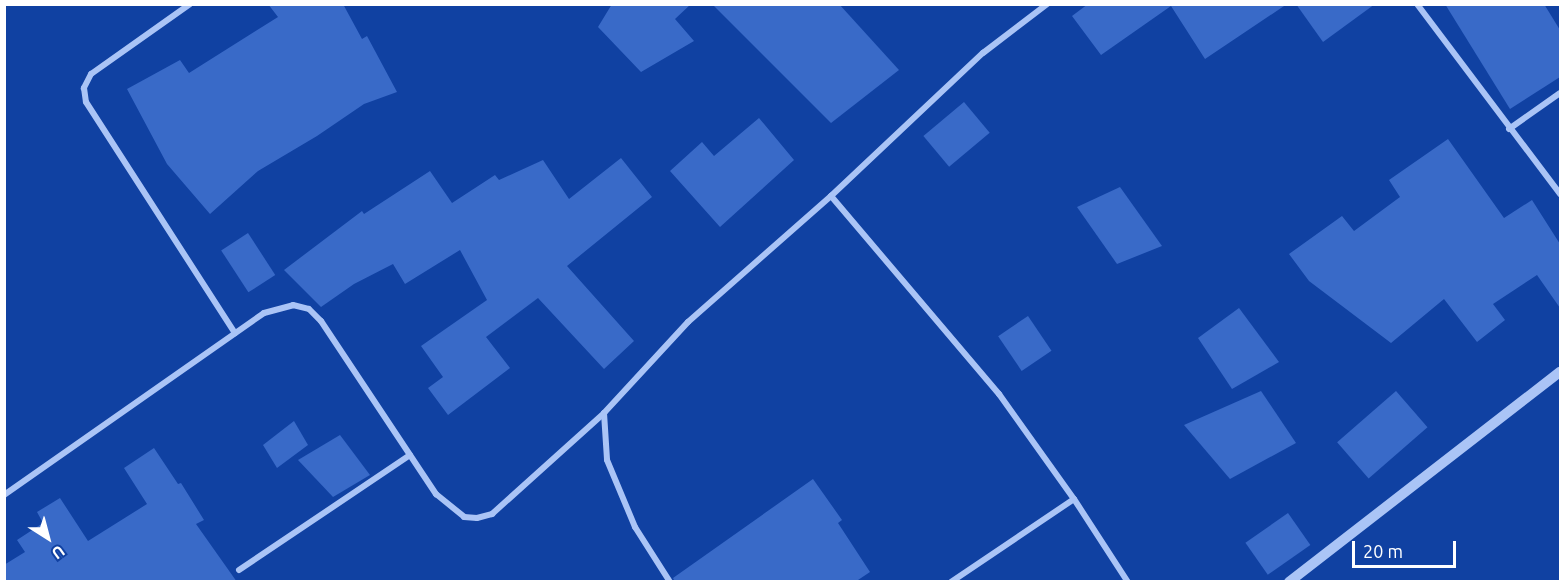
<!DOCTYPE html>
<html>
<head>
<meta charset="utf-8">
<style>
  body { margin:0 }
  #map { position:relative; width:1565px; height:586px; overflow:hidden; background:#1041a2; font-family:Ubuntu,sans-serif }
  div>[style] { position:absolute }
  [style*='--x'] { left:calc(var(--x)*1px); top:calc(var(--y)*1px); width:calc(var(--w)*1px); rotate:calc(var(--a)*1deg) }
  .building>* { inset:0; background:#396ac8; transform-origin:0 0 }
  .minor>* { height:6px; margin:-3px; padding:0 3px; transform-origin:3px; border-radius:3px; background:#aac4f6 }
  .tertiary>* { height:10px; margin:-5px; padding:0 5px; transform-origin:5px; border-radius:5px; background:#aac4f6 }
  span { translate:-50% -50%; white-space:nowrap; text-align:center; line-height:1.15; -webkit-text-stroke:4.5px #1041a2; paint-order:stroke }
  .frame { position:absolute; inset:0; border:6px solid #fff; pointer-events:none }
  .north { position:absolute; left:18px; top:508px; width:60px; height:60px; -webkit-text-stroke:4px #1041a2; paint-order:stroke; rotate:144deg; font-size:16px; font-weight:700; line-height:24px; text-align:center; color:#fff }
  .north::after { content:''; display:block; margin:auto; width:21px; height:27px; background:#fff; clip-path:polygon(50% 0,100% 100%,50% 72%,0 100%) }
  .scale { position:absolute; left:1352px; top:541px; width:104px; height:27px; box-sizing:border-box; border:3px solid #fff; border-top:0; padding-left:8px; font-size:18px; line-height:21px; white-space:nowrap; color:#fff; -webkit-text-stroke:4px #1041a2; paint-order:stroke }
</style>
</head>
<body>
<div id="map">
  <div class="building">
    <i style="clip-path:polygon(268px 4px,343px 4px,362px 39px,367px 36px,397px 92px,364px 104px,317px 136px,258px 171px,210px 214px,167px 164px,127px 89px,180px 60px,189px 73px,278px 17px)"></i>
    <i style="clip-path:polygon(612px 4px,691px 4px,675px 19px,694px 41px,641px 72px,598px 27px)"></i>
    <i style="clip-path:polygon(712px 4px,839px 4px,899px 70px,831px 123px)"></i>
    <i style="clip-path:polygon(1088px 4px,1287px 4px,1205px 59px,1171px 6px,1101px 55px,1072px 16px)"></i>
    <i style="clip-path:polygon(1296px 4px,1375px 4px,1323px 42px)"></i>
    <i style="clip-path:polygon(1445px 4px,1544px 4px,1560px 30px,1560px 77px,1510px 109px)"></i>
    <i style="left:964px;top:102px;width:40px;height:53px;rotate:50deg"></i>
    <i style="clip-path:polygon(759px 118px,794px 160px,720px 227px,670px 171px,702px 142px,714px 156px)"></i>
    <i style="clip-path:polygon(1448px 139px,1504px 218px,1532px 200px,1560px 244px,1560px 308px,1537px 275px,1493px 304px,1505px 320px,1477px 342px,1444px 299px,1391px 343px,1309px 281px,1289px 254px,1342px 216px,1354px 231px,1400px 197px,1389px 180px)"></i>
    <i style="clip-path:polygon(621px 158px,652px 197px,567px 266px,634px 341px,604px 369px,538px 298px,486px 337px,510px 368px,448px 415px,428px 388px,443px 377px,421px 346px,487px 300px,460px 250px,405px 284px,393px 264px,354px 284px,321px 307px,284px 270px,362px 211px,364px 214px,430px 171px,452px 203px,495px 175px,499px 180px,543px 160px,569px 199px)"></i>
    <i style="clip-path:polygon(1120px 187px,1162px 246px,1117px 264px,1077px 207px)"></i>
    <i style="left:248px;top:233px;width:50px;height:32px;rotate:57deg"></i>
    <i style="clip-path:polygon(1239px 308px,1279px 362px,1232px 389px,1198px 338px)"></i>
    <i style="left:1028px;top:316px;width:42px;height:36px;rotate:56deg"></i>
    <i style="clip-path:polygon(1261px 391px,1296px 443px,1230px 479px,1184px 425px)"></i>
    <i style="left:1396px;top:391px;width:48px;height:78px;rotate:49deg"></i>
    <i style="clip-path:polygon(294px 421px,308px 445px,277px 468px,263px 445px)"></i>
    <i style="clip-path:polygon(340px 435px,370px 475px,333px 497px,298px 460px)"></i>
    <i style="clip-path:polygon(154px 448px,178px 484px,181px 483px,204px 520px,196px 524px,237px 582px,4px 582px,4px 565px,25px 552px,17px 540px,43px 523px,37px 512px,60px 498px,88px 541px,147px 504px,124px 468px)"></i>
    <i style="clip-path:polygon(813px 479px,842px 520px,838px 523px,870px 572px,855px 582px,675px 582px,673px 578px)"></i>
    <i style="left:1288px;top:513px;width:39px;height:52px;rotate:55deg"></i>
  </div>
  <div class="minor">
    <i style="--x:190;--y:4;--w:121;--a:144.7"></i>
    <i style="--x:91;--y:74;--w:16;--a:117"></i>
    <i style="--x:84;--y:88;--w:14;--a:82"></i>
    <i style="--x:86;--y:102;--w:275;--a:57.2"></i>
    <i style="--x:1417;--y:4;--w:238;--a:53"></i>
    <i style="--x:1509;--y:129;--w:62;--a:-35.2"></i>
    <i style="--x:831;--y:196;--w:260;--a:49.7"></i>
    <i style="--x:999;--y:394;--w:129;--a:54.5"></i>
    <i style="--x:1074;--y:499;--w:99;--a:57"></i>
    <i style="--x:604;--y:413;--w:47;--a:86.3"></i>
    <i style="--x:607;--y:460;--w:73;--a:67.3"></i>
    <i style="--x:635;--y:527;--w:65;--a:57.5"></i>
    <i style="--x:4;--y:495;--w:317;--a:-35"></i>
    <i style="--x:264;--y:313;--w:30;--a:-15"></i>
    <i style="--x:293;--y:305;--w:16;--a:14"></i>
    <i style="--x:309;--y:309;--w:17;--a:45"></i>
    <i style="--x:321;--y:321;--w:208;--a:56.4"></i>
    <i style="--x:436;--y:494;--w:36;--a:39"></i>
    <i style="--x:464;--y:517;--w:13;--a:4"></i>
    <i style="--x:477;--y:518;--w:16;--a:-15"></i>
    <i style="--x:492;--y:514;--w:151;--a:-42"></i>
    <i style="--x:604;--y:413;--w:124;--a:-47.3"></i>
    <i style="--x:688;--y:322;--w:191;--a:-41.4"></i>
    <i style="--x:831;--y:196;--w:209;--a:-43.3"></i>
    <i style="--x:983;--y:53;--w:81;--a:-37.4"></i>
    <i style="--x:239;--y:570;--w:206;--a:-33.9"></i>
    <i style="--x:951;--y:582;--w:148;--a:-34"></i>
  </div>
  <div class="tertiary">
    <i style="--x:1289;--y:582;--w:343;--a:-37.8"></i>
  </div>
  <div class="frame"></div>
  <div class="north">U</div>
  <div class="scale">20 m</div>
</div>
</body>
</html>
